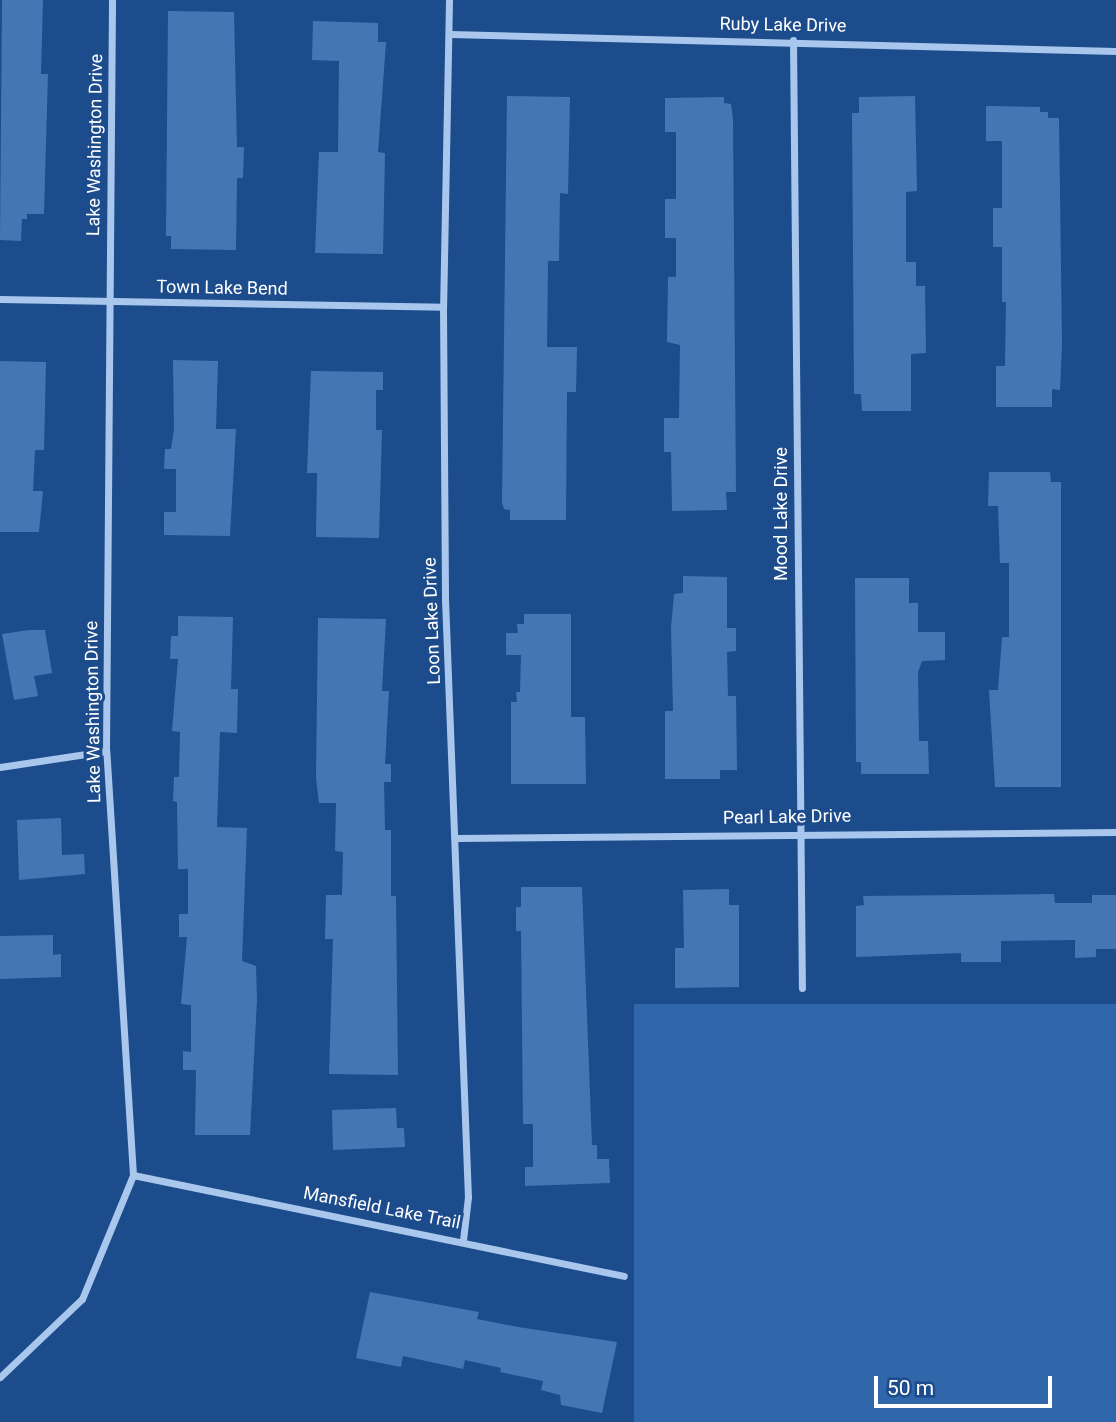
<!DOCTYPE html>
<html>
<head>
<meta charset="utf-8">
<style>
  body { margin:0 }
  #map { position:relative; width:1116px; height:1422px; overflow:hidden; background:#1c4c8c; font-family:Roboto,sans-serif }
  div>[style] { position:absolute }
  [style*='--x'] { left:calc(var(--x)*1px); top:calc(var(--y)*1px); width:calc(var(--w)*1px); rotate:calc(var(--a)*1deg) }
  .green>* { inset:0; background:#3066aa; transform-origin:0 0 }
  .building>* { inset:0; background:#4576b4 }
  .minor>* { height:7px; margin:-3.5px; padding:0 3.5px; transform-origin:3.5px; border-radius:3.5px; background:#a9c7ed }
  span { translate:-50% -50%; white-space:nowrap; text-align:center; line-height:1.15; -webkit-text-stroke:6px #1c4c8c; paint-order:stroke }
  .street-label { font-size:18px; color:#fff }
  .scale { position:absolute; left:874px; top:1376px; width:178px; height:32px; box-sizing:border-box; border:4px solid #fff; border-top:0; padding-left:9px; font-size:21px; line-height:24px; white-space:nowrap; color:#fff; -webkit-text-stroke:5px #1c4c8c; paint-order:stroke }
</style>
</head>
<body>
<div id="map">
  <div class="green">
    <i style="left:1116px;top:1004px;width:418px;height:482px;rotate:90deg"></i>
  </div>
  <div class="building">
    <i style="clip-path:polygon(2px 0,43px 0,41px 74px,48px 74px,44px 214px,27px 214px,27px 219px,22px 219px,21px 241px,0 240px)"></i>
    <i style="clip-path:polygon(168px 11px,234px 12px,237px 147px,244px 147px,243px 178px,237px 178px,236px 250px,171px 249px,171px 236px,166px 236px)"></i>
    <i style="clip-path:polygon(313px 21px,378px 23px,378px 42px,386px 42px,378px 152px,385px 153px,383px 254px,315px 253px,319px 152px,338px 152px,339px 61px,312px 60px)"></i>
    <i style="clip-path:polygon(507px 96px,570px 97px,568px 194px,560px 193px,559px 261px,548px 261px,547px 347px,577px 347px,576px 392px,567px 392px,566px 520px,510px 520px,510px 510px,504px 509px,502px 502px)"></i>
    <i style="clip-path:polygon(915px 96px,917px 191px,906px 192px,906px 262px,916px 262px,916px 286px,925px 286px,926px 353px,911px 354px,911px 411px,862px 411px,861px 394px,854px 394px,852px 113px,859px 113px,859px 97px)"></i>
    <i style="clip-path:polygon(724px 97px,724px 103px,731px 104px,733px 119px,736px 492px,726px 492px,727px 510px,672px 511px,671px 452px,664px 452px,664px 418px,679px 418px,680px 345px,667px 342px,668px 277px,676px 277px,676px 238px,665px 238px,665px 199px,676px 199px,676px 132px,665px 132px,665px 98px)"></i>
    <i style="clip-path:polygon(986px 106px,1040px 107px,1040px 112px,1048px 112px,1048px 118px,1059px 118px,1062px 344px,1060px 390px,1052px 389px,1052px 407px,996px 407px,996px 366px,1005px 366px,1006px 302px,1002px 302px,1002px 247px,993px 247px,993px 208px,1002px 208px,1002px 141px,986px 141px)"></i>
    <i style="clip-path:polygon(173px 360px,218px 361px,216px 429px,236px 429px,230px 536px,164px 535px,164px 512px,176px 512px,176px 469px,164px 469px,165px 449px,171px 449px,174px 429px)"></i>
    <i style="clip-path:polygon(0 361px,46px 362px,44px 450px,35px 450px,33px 491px,43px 491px,39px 532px,0 532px)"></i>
    <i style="clip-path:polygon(311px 371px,383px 372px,383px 390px,376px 390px,376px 430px,382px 430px,379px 538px,316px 537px,317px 473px,307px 473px)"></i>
    <i style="clip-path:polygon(989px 472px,1050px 472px,1051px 482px,1061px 482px,1061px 787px,995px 787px,989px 690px,998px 690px,1002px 637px,1009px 637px,1009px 563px,1000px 563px,998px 506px,988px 506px)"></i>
    <i style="clip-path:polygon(683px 576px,727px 577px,727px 628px,736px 628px,736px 651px,727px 652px,728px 696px,736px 696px,737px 770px,720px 770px,720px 779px,665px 779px,665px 711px,673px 711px,671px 628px,674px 594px,683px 593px)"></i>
    <i style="clip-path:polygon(855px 578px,909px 578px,909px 603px,918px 603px,918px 632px,945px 632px,945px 660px,922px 661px,918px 672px,919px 741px,928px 741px,929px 774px,861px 774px,861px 762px,856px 762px)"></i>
    <i style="clip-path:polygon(524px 614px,571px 614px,571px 717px,585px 717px,586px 784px,511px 784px,511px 702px,517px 702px,516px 692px,520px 692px,521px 655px,506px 655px,506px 633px,518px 633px,517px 624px,524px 624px)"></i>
    <i style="clip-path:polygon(178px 616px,233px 617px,231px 689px,238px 689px,237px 733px,220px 732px,217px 827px,247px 828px,242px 961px,256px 966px,257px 1000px,250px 1135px,195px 1135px,196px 1070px,183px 1070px,183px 1051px,191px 1052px,191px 1005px,181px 1004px,187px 937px,179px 937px,179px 914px,188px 914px,188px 869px,178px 869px,177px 802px,173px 801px,174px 777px,179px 777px,180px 732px,172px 731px,178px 659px,170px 659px,171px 636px,178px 636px)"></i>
    <i style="clip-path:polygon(318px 618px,386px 619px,382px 691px,389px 691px,385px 764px,391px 764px,391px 782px,384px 782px,385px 830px,391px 830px,391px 896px,396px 896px,398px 1075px,329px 1074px,333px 939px,325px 939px,326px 895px,342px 895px,343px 852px,335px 851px,336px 803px,319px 803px,316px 778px)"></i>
    <i style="clip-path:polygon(29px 630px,45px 630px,52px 673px,34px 676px,38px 696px,14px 700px,2px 634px)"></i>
    <i style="clip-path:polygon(61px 818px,62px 855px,84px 854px,85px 874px,19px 880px,17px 820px)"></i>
    <i style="clip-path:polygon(521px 887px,582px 887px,592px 1145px,597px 1145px,597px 1159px,609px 1159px,610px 1183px,525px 1186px,525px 1167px,533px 1167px,533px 1124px,523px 1124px,521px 931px,516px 931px,516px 907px,521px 907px)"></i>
    <i style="clip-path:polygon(729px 889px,729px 905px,739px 905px,739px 987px,675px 988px,675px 948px,684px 948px,683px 890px)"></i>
    <i style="clip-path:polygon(1054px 894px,1055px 903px,1092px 903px,1092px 895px,1116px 895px,1116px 949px,1096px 949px,1096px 957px,1075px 958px,1075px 940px,1001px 941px,1001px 962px,961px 962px,961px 953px,856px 957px,856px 906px,864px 905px,863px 896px)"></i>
    <i style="clip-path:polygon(53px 935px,53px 955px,61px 954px,61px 977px,0 979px,0 936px)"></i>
    <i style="clip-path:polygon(396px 1108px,397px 1128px,404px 1128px,405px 1147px,333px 1150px,332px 1110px)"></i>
    <i style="clip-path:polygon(370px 1292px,479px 1312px,477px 1319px,518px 1327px,617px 1342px,602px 1413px,561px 1405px,560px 1395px,541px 1390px,543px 1381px,500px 1372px,501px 1368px,465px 1360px,463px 1369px,403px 1356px,401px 1367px,356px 1358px)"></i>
  </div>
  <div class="minor">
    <i style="--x:449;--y:0;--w:307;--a:91.1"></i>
    <i style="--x:443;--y:307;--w:292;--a:89.6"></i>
    <i style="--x:445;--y:599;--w:598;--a:87.8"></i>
    <i style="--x:468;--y:1197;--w:43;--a:96.6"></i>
    <i style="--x:450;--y:34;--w:666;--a:1.46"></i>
    <i style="--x:793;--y:40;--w:948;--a:89.46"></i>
    <i style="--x:0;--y:299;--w:443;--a:1"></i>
    <i style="--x:0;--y:767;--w:107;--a:-8.6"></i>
    <i style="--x:457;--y:838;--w:659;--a:-0.52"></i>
    <i style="--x:133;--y:1175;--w:501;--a:11.62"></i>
    <i style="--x:0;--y:1377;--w:113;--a:-43.6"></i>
    <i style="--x:82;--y:1299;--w:134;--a:-67.6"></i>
    <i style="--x:133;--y:1175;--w:425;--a:-93.6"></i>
    <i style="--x:106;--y:751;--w:751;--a:-89.54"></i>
  </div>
  <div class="street-label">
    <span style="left:783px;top:25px;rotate:1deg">Ruby Lake Drive</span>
    <span style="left:95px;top:145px;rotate:-89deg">Lake Washington Drive</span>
    <span style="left:222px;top:288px;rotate:1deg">Town Lake Bend</span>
    <span style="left:781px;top:514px;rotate:-90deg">Mood Lake Drive</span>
    <span style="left:432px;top:621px;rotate:-92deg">Loon Lake Drive</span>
    <span style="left:93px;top:712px;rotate:-91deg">Lake Washington Drive</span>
    <span style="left:787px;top:817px;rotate:-1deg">Pearl Lake Drive</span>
    <span style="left:382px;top:1208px;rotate:11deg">Mansfield Lake Trail</span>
  </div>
  <div class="scale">50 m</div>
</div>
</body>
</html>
